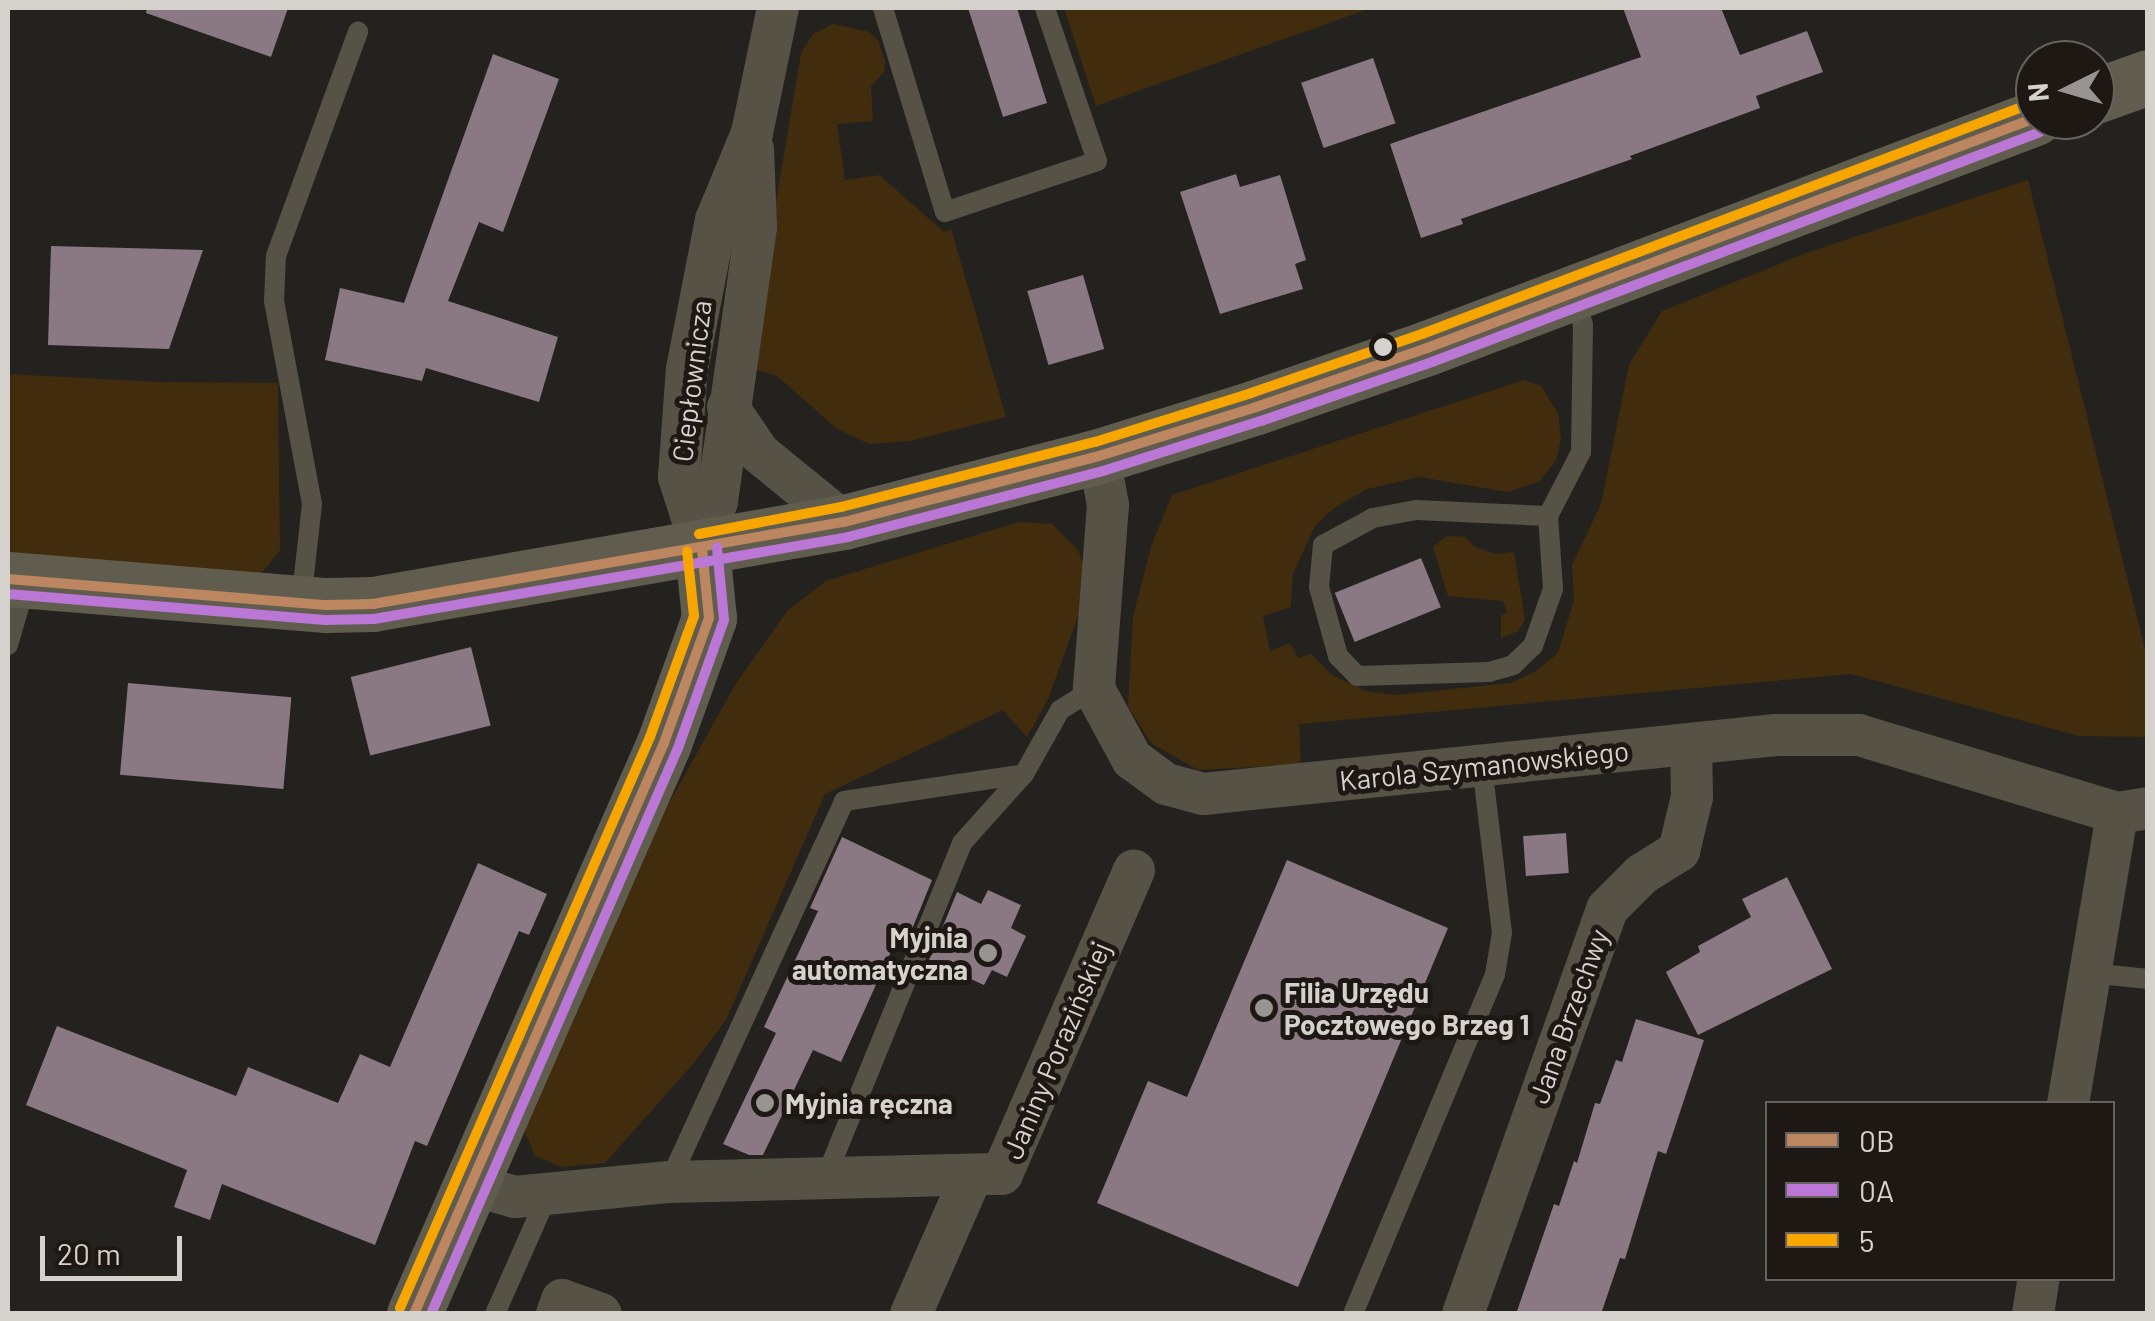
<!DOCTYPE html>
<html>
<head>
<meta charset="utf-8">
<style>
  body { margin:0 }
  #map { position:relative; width:2155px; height:1321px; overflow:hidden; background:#24221f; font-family:Barlow,sans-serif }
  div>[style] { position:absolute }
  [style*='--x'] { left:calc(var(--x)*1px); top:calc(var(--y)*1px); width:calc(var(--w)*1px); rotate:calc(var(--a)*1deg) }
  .green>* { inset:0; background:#422c0e }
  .building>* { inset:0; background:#8a7883; transform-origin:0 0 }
  .lane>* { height:20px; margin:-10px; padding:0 10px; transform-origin:10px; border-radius:10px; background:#565246 }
  .street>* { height:42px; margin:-21px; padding:0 21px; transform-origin:21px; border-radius:21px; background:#565246 }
  .secondary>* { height:55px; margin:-27.5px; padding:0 27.5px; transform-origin:27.5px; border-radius:27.5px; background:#615d4e }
  .bus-1>* { height:10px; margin:-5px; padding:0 5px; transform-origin:5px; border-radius:5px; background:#bb8660 }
  .bus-2>* { height:10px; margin:-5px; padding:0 5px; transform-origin:5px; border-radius:5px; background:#ba77d6 }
  .bus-3>* { height:10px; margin:-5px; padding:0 5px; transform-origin:5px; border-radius:5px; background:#f7a600 }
  .dots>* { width:28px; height:28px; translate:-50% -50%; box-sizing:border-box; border:5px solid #1d1813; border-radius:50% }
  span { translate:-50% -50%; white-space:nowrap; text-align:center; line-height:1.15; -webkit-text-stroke:10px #1d1813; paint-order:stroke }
  .street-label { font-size:28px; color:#d5d2ce }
  .poi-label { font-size:28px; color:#d5d2ce; font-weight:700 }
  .right { translate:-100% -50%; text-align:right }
  .left { translate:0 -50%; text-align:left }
  .frame { position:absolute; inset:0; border:10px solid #d5d2ce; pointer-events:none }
  .legend { position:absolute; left:1765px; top:1101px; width:350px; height:180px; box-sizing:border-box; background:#1d1813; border:2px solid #67625e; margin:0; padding:12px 18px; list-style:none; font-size:30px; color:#d5d2ce }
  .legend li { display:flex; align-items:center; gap:20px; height:50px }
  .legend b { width:50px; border:2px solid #67625e }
  .north { position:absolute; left:2015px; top:40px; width:100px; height:100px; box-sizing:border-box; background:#1d1813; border:2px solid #67625e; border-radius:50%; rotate:265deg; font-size:28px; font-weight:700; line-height:40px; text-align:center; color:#d5d2ce }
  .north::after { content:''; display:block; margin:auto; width:35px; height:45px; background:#979491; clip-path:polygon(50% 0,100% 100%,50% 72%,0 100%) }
  .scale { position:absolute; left:40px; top:1236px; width:142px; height:45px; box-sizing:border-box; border:5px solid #d5d2ce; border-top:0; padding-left:12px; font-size:30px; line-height:35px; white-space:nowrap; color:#d5d2ce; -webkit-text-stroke:8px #1d1813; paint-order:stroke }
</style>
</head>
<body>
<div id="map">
  <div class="green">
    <i style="clip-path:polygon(1064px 8px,1371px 8px,1096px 106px)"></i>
    <i style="clip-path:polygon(833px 24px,869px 32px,878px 40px,885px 61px,884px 72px,871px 86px,873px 121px,837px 124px,845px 180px,879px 175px,944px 232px,951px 229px,1006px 417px,910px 441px,869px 444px,836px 428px,777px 376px,748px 367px,801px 53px,813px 34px)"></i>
    <i style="clip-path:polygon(2028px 180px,2147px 657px,2147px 737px,2079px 736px,1851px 674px,1299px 724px,1301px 764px,1198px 770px,1151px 743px,1128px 706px,1133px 616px,1152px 544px,1172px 495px,1524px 380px,1541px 386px,1558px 413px,1561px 439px,1556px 460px,1540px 481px,1508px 492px,1419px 477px,1367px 489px,1334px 508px,1315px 526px,1293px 574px,1291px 607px,1263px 616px,1270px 651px,1290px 643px,1298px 658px,1311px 654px,1332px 675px,1366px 691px,1395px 695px,1511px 683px,1536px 671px,1558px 653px,1574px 600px,1572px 565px,1601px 504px,1629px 365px,1662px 311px,1809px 252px)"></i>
    <i style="clip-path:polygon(8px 374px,160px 382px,278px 383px,280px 550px,261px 574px,8px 558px)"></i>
    <i style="clip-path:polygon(1019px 522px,1052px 524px,1078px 550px,1087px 574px,1080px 611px,1048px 699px,1027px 737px,1003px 710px,825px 794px,726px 1020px,693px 1064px,605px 1163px,561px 1167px,535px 1156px,521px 1123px,664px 812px,735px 685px,788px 610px,826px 581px)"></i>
    <i style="clip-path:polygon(1447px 536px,1465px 537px,1475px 547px,1496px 554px,1514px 552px,1525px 620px,1518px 631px,1501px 638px,1501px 616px,1507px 612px,1503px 601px,1448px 596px,1433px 547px)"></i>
  </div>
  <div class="building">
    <i style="clip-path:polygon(147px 8px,288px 8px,271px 57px,146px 13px)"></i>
    <i style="clip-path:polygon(968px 8px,1017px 8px,1047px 103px,1003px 117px)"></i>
    <i style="clip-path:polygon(1623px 8px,1721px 8px,1740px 55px,1807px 31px,1823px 72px,1756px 96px,1760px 108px,1630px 156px,1632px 159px,1461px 219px,1463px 224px,1421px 238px,1390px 144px,1641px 57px)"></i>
    <i style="clip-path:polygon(493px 54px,559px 79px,503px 232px,479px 222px,448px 301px,558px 337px,539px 402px,426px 368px,422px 381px,325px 360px,340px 288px,404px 303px)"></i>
    <i style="left:1373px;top:58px;width:69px;height:76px;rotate:71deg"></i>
    <i style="clip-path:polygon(1236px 174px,1240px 187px,1280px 175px,1306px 260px,1295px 264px,1303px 289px,1220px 314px,1180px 192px)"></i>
    <i style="clip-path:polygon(51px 246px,203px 250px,169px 349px,48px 345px)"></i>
    <i style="left:1083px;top:275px;width:77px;height:58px;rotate:74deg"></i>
    <i style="left:1421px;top:558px;width:53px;height:93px;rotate:68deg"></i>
    <i style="left:471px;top:647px;width:81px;height:124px;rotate:76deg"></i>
    <i style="left:128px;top:683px;width:164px;height:92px;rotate:5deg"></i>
    <i style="left:1566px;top:833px;width:40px;height:43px;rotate:86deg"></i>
    <i style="clip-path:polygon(842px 837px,932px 880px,904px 949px,894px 945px,841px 1062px,813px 1050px,763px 1155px,749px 1155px,723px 1144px,776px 1033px,764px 1027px,818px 911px,810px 908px)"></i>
    <i style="clip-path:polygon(1287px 860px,1448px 928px,1298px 1287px,1097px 1203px,1148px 1081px,1187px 1097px)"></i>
    <i style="clip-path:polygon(478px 863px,547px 894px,529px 935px,519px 931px,427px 1146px,415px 1141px,375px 1245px,222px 1184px,210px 1220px,174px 1207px,187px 1170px,26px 1105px,57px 1026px,236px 1096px,248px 1067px,338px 1103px,360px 1054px,390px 1067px)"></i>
    <i style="clip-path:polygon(1787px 877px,1832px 969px,1698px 1035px,1666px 972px,1700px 952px,1698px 946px,1751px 917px,1742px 899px)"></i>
    <i style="clip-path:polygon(988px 890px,1021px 905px,1011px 928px,1026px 936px,1007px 977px,992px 970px,984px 985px,929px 960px,957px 892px,981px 904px)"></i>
    <i style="clip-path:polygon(1636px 1019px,1704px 1040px,1666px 1154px,1658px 1151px,1625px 1259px,1620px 1258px,1601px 1314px,1516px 1314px,1554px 1204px,1559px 1206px,1574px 1161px,1577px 1163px,1595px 1103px,1600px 1104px,1616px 1060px,1622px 1062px)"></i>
  </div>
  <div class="lane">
    <i style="--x:883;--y:8;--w:213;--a:73.1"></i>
    <i style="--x:945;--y:212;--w:160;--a:-18.5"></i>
    <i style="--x:1097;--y:161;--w:162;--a:-108.8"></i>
    <i style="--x:1548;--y:516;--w:132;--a:-177.4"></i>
    <i style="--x:1416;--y:510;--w:44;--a:169.5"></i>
    <i style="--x:1373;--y:518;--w:57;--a:151.6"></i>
    <i style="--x:1323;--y:545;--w:42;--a:95.4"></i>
    <i style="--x:1319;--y:587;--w:72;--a:74.6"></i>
    <i style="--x:1338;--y:656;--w:28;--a:46"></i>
    <i style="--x:1357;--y:676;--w:132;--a:-1.7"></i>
    <i style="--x:1489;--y:672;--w:25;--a:-16"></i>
    <i style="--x:1513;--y:665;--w:28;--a:-44"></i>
    <i style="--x:1533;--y:646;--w:60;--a:-70.7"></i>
    <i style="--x:1553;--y:589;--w:73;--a:-93.9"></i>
    <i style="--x:1548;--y:516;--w:72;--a:-62.7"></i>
    <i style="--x:1581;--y:452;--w:127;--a:-89.1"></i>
    <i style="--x:1583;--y:325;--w:34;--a:-105"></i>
    <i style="--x:301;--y:602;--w:99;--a:-83.6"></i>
    <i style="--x:312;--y:504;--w:207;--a:-100.6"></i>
    <i style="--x:274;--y:301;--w:45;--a:-87.5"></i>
    <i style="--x:276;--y:256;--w:239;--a:-69.9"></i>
    <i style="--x:8;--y:645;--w:65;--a:-73.8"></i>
    <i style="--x:2091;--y:973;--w:57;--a:6"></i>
    <i style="--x:825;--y:1179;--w:363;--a:-67.8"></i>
    <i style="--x:962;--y:843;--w:93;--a:-48.1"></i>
    <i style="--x:1024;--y:774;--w:73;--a:-60.6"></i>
    <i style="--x:1060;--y:710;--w:40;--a:-32"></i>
    <i style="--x:669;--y:1182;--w:419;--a:-65.3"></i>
    <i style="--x:844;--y:801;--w:182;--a:-8.5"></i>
    <i style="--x:495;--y:1314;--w:131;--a:-66.2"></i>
    <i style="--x:1353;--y:1314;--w:368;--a:-67.3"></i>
    <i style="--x:1495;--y:974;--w:42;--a:-80.3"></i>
    <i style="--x:1502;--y:933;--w:169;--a:-96.8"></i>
  </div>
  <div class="street">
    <i style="--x:728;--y:407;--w:55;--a:56"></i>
    <i style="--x:759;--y:453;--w:109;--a:39.1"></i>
    <i style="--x:1099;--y:456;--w:50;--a:79.6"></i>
    <i style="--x:1108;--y:505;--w:185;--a:94.4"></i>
    <i style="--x:1094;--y:689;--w:80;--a:61.5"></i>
    <i style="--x:1132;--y:759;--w:42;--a:36.3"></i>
    <i style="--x:1166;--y:784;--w:39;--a:15"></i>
    <i style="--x:1204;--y:794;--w:575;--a:-5.89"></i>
    <i style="--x:1776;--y:735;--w:83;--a:0"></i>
    <i style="--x:1859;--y:735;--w:270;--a:16.8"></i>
    <i style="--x:2117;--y:813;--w:31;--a:-9"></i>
    <i style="--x:702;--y:549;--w:76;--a:-107.7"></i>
    <i style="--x:679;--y:477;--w:108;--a:-85.8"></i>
    <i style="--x:687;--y:369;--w:152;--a:-79"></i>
    <i style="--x:716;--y:220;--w:94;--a:-67.5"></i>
    <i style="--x:752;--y:133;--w:128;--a:-78.3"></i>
    <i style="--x:702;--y:549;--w:50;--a:-72.6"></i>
    <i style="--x:717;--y:501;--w:277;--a:-81.9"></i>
    <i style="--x:756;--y:227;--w:78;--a:-92.2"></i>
    <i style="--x:2068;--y:1104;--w:295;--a:-80.4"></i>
    <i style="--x:470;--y:1184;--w:47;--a:16.1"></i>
    <i style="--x:515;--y:1197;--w:155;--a:-5.6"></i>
    <i style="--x:669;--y:1182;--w:333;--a:-1.4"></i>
    <i style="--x:1002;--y:1174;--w:331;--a:-66.5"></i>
    <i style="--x:557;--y:1314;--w:15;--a:-70"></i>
    <i style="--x:562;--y:1300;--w:41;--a:19.7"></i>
    <i style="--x:911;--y:1314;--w:150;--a:-66.3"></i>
    <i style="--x:1463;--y:1314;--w:430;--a:-70.4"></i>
    <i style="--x:1607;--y:909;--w:49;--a:-45"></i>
    <i style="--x:1642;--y:874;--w:44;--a:-31.9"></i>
    <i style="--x:1679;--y:851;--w:56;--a:-76.5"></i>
    <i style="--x:1692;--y:797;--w:53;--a:-91.1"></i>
    <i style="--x:2033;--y:1314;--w:36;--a:-81"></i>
  </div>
  <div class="secondary">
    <i style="--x:2095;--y:96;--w:56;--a:-19.7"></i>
    <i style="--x:8;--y:579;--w:319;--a:4.7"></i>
    <i style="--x:326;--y:605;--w:47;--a:-1.2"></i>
    <i style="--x:373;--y:604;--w:478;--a:-9.9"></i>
    <i style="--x:844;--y:522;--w:263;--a:-14.5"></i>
    <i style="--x:1099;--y:456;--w:164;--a:-17.3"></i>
    <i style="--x:1256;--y:407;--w:181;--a:-19"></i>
    <i style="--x:1427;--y:348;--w:650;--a:-20.72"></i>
    <i style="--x:414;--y:1314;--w:623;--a:-66.35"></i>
    <i style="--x:664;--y:743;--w:133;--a:-70.2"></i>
    <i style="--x:709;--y:618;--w:69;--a:-95.8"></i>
  </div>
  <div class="bus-1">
    <i style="--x:8;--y:579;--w:319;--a:4.7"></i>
    <i style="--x:326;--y:605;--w:47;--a:-1.2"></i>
    <i style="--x:373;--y:604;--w:478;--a:-9.9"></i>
    <i style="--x:844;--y:522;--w:263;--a:-14.5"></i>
    <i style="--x:1099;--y:456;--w:164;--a:-17.3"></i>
    <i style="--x:1256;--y:407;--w:181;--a:-19"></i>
    <i style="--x:1427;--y:348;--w:650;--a:-20.72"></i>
    <i style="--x:414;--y:1314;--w:623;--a:-66.35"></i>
    <i style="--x:664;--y:743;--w:133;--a:-70.2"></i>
    <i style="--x:709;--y:618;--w:69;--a:-95.8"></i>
  </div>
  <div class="bus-2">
    <i style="--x:8;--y:594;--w:318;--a:4.7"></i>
    <i style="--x:325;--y:620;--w:49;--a:-1.2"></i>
    <i style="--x:374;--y:619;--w:481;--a:-9.8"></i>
    <i style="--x:848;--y:537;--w:263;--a:-14.5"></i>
    <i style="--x:1103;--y:471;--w:166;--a:-17.6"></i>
    <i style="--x:1261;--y:421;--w:181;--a:-19"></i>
    <i style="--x:1432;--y:362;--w:650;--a:-20.72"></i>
    <i style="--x:431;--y:1314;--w:618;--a:-66.42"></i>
    <i style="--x:678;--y:748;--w:136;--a:-70.2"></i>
    <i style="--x:724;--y:620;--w:73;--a:-95.5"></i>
  </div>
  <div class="bus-3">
    <i style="--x:699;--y:534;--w:145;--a:-10.8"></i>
    <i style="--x:841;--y:507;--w:262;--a:-14.4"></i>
    <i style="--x:1095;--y:442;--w:164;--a:-17.4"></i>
    <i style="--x:1251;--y:393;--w:181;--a:-19"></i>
    <i style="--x:1422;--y:334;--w:650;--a:-20.72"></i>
    <i style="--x:400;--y:1308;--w:623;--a:-66.35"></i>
    <i style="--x:650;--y:737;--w:129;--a:-70"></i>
    <i style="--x:694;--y:616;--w:65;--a:-96.1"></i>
  </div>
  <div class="dots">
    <i style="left:1383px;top:347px;background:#d5d2ce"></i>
    <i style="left:988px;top:953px;background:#979491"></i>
    <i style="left:1264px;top:1008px;background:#979491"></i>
    <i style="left:765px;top:1103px;background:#979491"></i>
  </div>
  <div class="street-label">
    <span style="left:691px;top:381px;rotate:-83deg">Ciepłownicza</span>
    <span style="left:1484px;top:765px;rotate:-6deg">Karola Szymanowskiego</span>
    <span style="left:1568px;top:1016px;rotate:-70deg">Jana Brzechwy</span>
    <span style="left:1056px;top:1050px;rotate:-67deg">Janiny Porazińskiej</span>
  </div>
  <div class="poi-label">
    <span class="right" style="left:968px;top:953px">Myjnia<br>automatyczna</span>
    <span class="left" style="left:1284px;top:1008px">Filia Urzędu<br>Pocztowego Brzeg 1</span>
    <span class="left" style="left:785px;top:1103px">Myjnia ręczna</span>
  </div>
  <div class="frame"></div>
  <ul class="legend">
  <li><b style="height:12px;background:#bb8660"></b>0B</li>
  <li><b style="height:12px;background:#ba77d6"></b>0A</li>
  <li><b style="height:12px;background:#f7a600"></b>5</li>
  </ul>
  <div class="north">N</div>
  <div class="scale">20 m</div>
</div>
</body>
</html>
